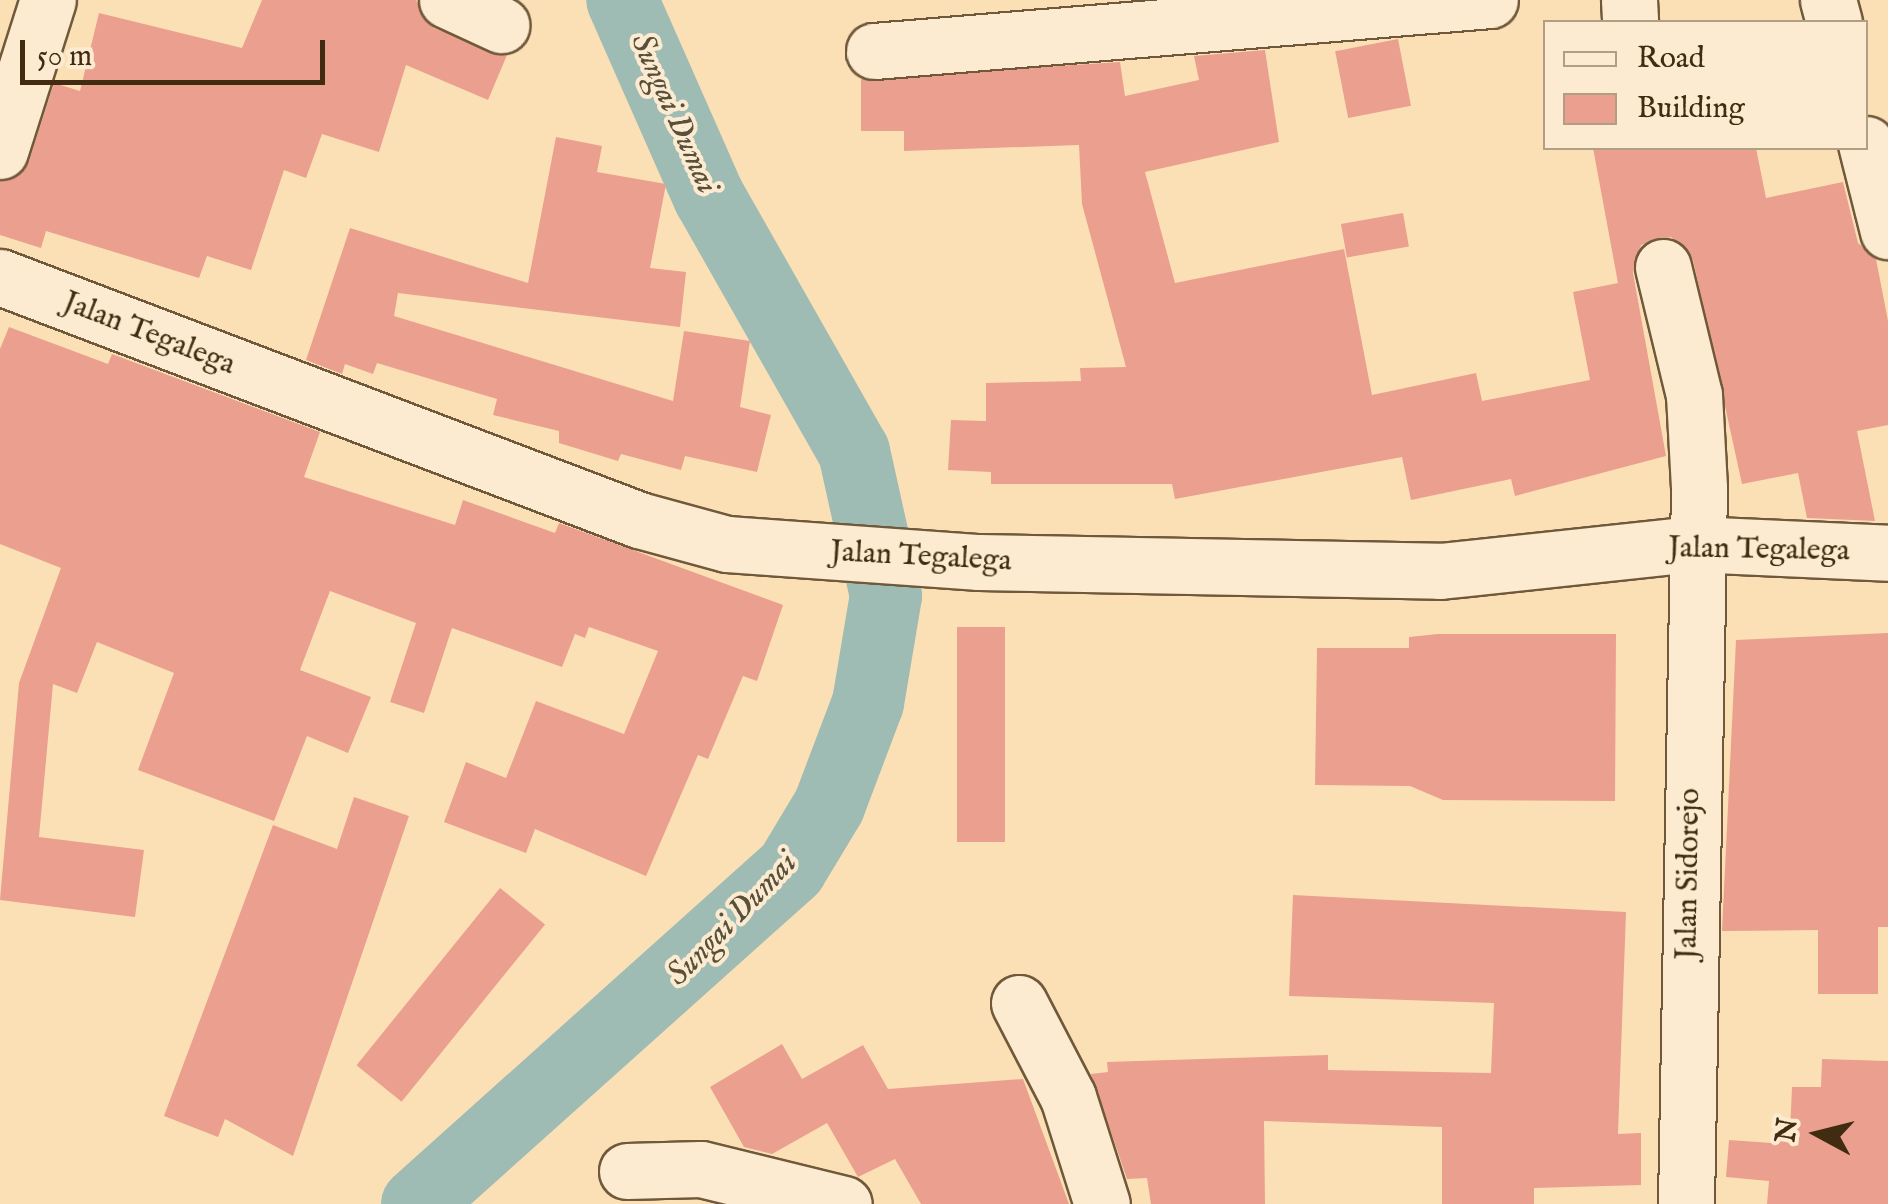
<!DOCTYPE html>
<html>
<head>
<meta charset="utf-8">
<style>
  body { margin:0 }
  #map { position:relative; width:1888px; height:1204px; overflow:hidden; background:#fbe0b6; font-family:"IM FELL English",serif }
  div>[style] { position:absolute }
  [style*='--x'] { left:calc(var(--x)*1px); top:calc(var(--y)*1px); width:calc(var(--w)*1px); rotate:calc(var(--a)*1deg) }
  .river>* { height:72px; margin:-36px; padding:0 36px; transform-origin:36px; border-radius:36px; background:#9fbcb4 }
  .building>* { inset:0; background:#eb9f8f; transform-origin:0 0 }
  .roads { filter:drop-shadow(2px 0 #70593b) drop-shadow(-2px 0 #70593b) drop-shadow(0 2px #70593b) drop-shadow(0 -2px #70593b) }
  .minor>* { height:55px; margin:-27.5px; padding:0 27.5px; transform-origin:27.5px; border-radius:27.5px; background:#fcebd0 }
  span { translate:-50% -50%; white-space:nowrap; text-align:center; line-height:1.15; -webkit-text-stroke:8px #fcebd0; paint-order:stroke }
  .street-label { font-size:30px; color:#412c12 }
  .water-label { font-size:32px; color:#58503a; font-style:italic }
  .legend { position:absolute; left:1543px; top:20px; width:325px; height:130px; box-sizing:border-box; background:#fcebd0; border:2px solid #b19f84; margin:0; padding:12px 18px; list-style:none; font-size:30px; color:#412c12 }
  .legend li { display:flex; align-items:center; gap:20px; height:50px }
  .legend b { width:50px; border:2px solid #b19f84 }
  .north { position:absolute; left:1768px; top:1084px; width:100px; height:100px; -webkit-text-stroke:8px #fcebd0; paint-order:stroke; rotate:277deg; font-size:28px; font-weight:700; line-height:40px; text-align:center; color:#412c12 }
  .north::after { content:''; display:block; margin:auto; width:35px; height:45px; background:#412c12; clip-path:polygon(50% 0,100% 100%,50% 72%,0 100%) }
  .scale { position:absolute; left:20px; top:40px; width:305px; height:45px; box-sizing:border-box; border:5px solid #412c12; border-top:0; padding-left:12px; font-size:30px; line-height:35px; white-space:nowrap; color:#412c12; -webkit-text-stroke:8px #fcebd0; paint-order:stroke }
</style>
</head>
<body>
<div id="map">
  <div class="river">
    <i style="--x:417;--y:1204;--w:502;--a:-41.85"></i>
    <i style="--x:791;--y:869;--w:74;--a:-58.9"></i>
    <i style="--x:829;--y:806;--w:110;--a:-69.3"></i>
    <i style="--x:868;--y:703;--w:109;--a:-80.5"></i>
    <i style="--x:886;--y:596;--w:148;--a:-102.5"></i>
    <i style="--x:854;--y:452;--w:293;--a:-119.6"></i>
    <i style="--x:709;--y:197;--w:215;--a:-113.8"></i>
  </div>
  <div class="building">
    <i style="clip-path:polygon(262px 0,416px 0,434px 28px,507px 55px,488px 100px,406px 65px,379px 152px,322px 134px,306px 178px,284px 170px,251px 270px,207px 256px,199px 278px,46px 231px,41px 248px,0 235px,0 181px,29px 161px,54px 83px,80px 91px,99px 13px,242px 48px)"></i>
    <i style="left:1398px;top:39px;width:68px;height:64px;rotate:79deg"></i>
    <i style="clip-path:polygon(1265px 50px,1279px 142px,1145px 172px,1175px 283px,1344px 249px,1372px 395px,1476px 373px,1482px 401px,1590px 380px,1573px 292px,1618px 283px,1593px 148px,1756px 148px,1766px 198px,1843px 182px,1858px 243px,1876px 259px,1888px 321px,1888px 425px,1857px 431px,1875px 521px,1807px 518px,1798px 473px,1742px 484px,1693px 260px,1671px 237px,1641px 245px,1633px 273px,1666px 456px,1515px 496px,1511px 479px,1411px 500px,1402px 457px,1175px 499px,1172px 484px,991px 484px,991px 472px,948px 470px,951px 420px,986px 421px,986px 383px,1081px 381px,1080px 368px,1126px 367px,1082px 204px,1079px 145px,904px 151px,904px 131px,861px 131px,861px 79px,1120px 62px,1125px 96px,1199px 80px,1194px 56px)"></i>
    <i style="clip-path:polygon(556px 137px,602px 146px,597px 172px,666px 184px,650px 268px,686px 272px,680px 327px,398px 293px,394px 316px,673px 401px,684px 331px,750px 341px,740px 407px,771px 415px,757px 472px,685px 456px,681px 470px,621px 454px,618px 461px,559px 443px,559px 431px,493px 415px,497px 399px,377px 363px,373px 374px,345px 364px,342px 374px,306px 360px,350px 228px,528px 283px)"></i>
    <i style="left:1403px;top:213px;width:34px;height:63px;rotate:80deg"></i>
    <i style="clip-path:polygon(9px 327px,108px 364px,112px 354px,320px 432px,304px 477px,455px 525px,463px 500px,555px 533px,559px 523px,783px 605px,757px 681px,743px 676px,708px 759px,698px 755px,646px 876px,535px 829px,526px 853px,444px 822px,466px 762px,506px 778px,536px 701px,624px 734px,658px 651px,589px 627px,585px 638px,575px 634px,562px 667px,452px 628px,424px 713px,390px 702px,416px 623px,330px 591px,300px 670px,371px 697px,348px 753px,307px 736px,274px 821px,138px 770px,174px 673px,97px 642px,77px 693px,53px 684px,39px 837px,144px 850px,135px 917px,0 900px,19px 683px,61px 568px,0 544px,0 349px)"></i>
    <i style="left:957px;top:627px;width:48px;height:215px"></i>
    <i style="clip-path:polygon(1888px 633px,1888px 927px,1878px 927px,1878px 994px,1818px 994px,1818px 930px,1722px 931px,1736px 640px)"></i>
    <i style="clip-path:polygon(1438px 634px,1616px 634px,1615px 801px,1443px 800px,1410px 786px,1315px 785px,1317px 648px,1409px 648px,1409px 637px)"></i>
    <i style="clip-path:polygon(354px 797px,409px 816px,293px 1156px,225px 1119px,218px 1137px,164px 1116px,273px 825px,337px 849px)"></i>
    <i style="left:500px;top:888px;width:58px;height:228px;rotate:39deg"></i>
    <i style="clip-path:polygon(1293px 895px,1626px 912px,1618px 1134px,1641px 1133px,1641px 1185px,1534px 1188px,1534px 1204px,1442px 1204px,1442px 1127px,1264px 1121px,1265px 1204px,1151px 1204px,1147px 1178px,1127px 1179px,1091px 1074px,1108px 1072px,1107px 1062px,1328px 1055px,1328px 1070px,1491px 1073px,1494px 1003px,1289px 996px)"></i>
    <i style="clip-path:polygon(782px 1044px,802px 1079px,863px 1045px,888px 1089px,1023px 1079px,1069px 1204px,921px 1204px,895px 1159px,858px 1177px,827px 1123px,772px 1154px,744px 1147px,710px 1087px)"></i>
    <i style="clip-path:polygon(1822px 1059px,1888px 1061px,1888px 1204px,1767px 1204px,1769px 1181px,1726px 1177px,1729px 1140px,1772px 1143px,1773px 1131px,1790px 1133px,1792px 1087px,1821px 1087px)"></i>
  </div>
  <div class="roads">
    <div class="minor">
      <i style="--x:447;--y:0;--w:60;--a:24.8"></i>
      <i style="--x:1629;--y:0;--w:22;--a:87"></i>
      <i style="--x:1828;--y:0;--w:23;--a:75"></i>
      <i style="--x:874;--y:51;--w:618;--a:-4.73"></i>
      <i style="--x:1866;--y:144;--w:90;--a:75.8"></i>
      <i style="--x:0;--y:151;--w:158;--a:-72.4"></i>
      <i style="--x:1663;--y:267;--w:132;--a:76.4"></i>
      <i style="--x:1694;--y:395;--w:93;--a:86.9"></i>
      <i style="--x:1699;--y:488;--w:716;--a:91.04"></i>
      <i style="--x:0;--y:277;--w:684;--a:20.82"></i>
      <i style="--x:639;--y:520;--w:91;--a:15.3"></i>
      <i style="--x:727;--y:544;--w:253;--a:4.1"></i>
      <i style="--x:979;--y:562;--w:461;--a:1.1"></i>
      <i style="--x:1440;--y:571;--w:254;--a:-6.1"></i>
      <i style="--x:1693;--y:544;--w:195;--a:2.6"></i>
      <i style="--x:1019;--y:1003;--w:106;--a:62.5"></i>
      <i style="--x:1068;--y:1097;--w:112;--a:72.4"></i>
      <i style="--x:627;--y:1171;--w:74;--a:-1.5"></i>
      <i style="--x:701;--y:1169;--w:147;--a:13.8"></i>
    </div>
  </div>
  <div class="street-label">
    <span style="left:149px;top:334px;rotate:21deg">Jalan Tegalega</span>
    <span style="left:1759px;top:550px;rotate:1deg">Jalan Tegalega</span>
    <span style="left:921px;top:557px;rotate:3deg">Jalan Tegalega</span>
    <span style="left:1689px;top:874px;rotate:-89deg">Jalan Sidorejo</span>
  </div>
  <div class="water-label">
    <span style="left:673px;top:114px;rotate:66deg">Sungai Dumai</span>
    <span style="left:733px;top:920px;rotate:-46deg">Sungai Dumai</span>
  </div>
  <ul class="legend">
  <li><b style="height:12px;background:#fcebd0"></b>Road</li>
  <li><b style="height:28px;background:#eb9f8f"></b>Building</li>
  </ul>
  <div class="north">N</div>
  <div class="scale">50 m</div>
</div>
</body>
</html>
